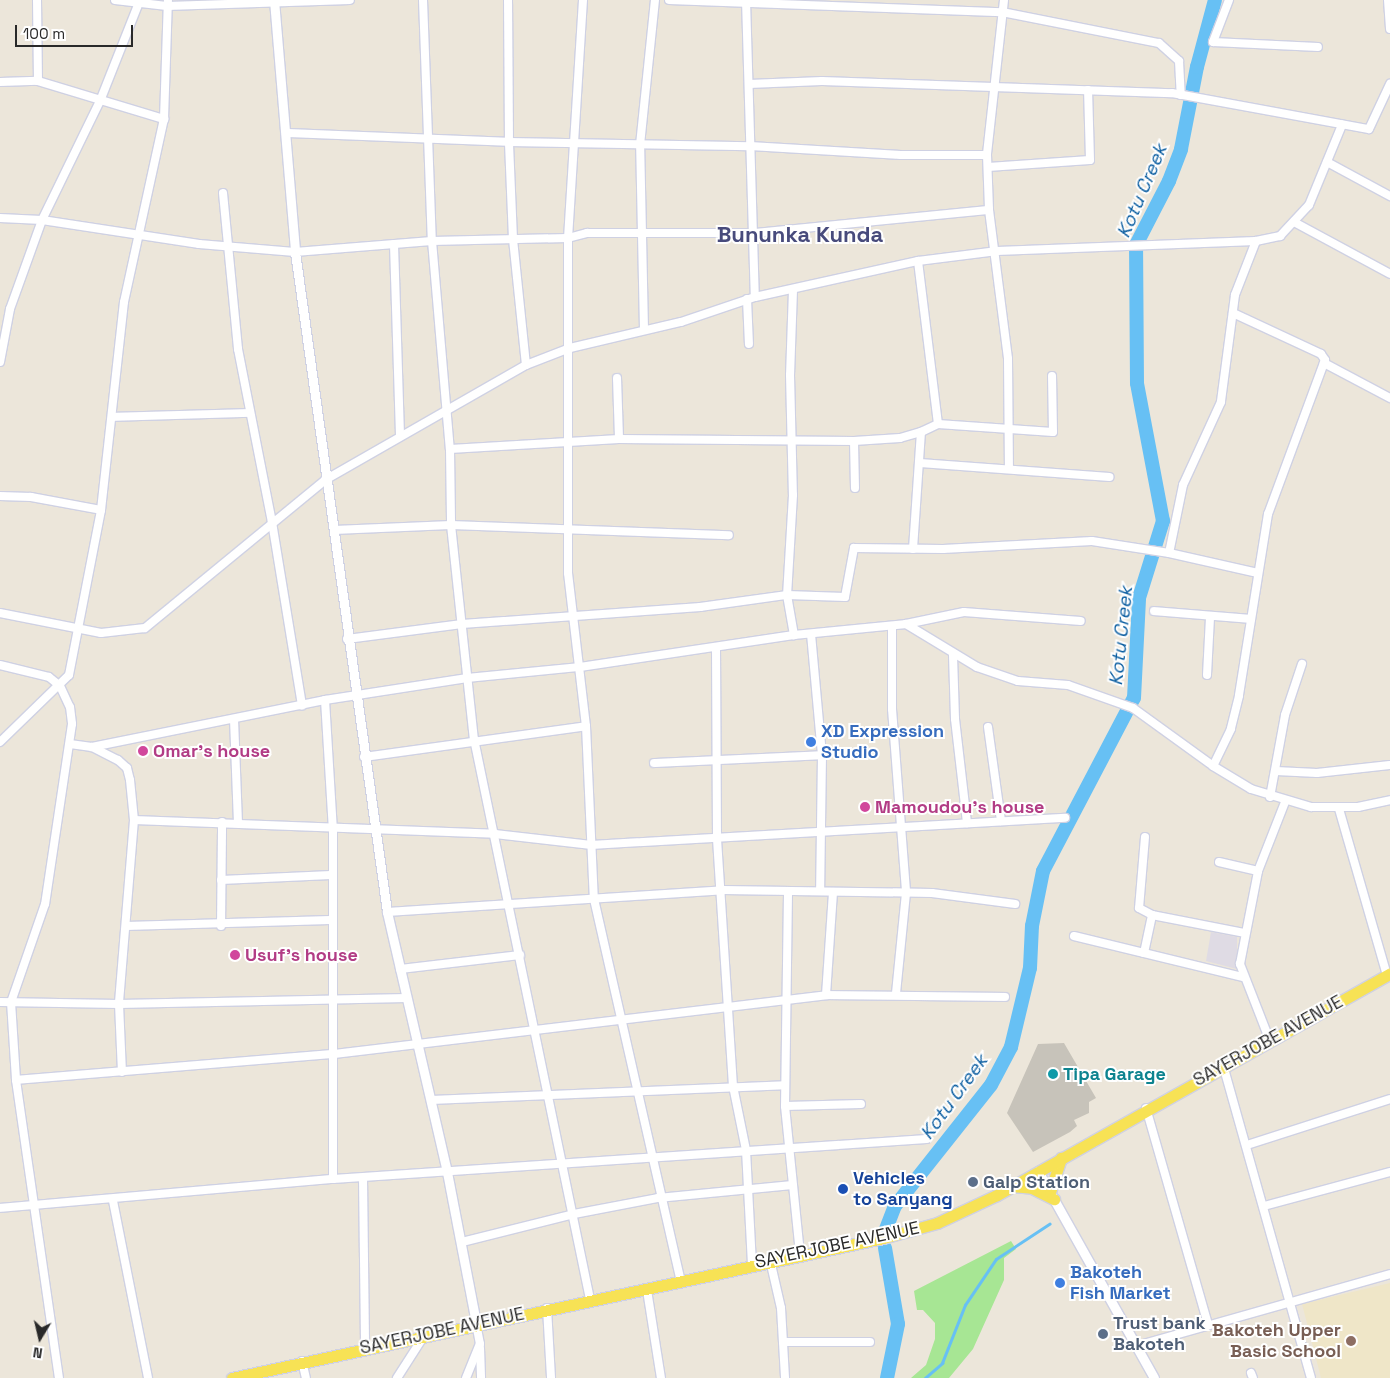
<!DOCTYPE html>
<html>
<head>
<meta charset="utf-8">
<style>
  body { margin:0 }
  #map { position:relative; width:1390px; height:1378px; overflow:hidden; background:#ece6da; font-family:"Space Grotesk",sans-serif }
  div>[style] { position:absolute }
  [style*='--x'] { left:calc(var(--x)*1px); top:calc(var(--y)*1px); width:calc(var(--w)*1px); rotate:calc(var(--a)*1deg) }
  .industrial>* { inset:0; background:#dfdbe4 }
  .education>* { inset:0; background:#efe6c8 }
  .green>* { inset:0; background:#a7e694 }
  .stream>* { height:2.5px; margin:-1.25px; padding:0 1.25px; transform-origin:1.25px; border-radius:1.25px; background:#67c0f4 }
  .river>* { height:14px; margin:-7px; padding:0 7px; transform-origin:7px; border-radius:7px; background:#67c0f4 }
  .building>* { inset:0; background:#c7c3ba }
  .roads { filter:drop-shadow(1px 0 #cfd1e3) drop-shadow(-1px 0 #cfd1e3) drop-shadow(0 1px #cfd1e3) drop-shadow(0 -1px #cfd1e3) }
  .minor>* { height:8px; margin:-4px; padding:0 4px; transform-origin:4px; border-radius:4px; background:#fff }
  .tertiary>* { height:9px; margin:-4.5px; padding:0 4.5px; transform-origin:4.5px; border-radius:4.5px; background:#fff }
  .primary>* { height:11px; margin:-5.5px; padding:0 5.5px; transform-origin:5.5px; border-radius:5.5px; background:#f7e255 }
  .dots>* { width:14px; height:14px; translate:-50% -50%; box-sizing:border-box; border:2px solid #fff; border-radius:50% }
  span { translate:-50% -50%; white-space:nowrap; text-align:center; line-height:1.15; -webkit-text-stroke:4px #fff; paint-order:stroke }
  .shop-label { font-size:18px; color:#366cbe; font-weight:700 }
  .left { translate:0 -50%; text-align:left }
  .hotel-label { font-size:18px; color:#b23c85; font-weight:700 }
  .street-label { font-size:18px; color:#292929 }
  .culture-label { font-size:18px; color:#0d838f; font-weight:700 }
  .transit-label { font-size:18px; color:#164399; font-weight:700 }
  .service-label { font-size:18px; color:#4e5e75; font-weight:700 }
  .education-label { font-size:18px; color:#785e54; font-weight:700 }
  .right { translate:-100% -50%; text-align:right }
  .water-label { font-size:19px; color:#075b9f; font-style:italic }
  .district-label { font-size:22px; color:#484b7c; font-weight:700 }
  .north { position:absolute; left:15px; top:1313px; width:50px; height:50px; -webkit-text-stroke:4px #fff; paint-order:stroke; rotate:189deg; font-size:14px; font-weight:700; line-height:20px; text-align:center; color:#292929 }
  .north::after { content:''; display:block; margin:auto; width:18px; height:22px; background:#292929; clip-path:polygon(50% 0,100% 100%,50% 72%,0 100%) }
  .scale { position:absolute; left:15px; top:25px; width:118px; height:22px; box-sizing:border-box; border:2px solid #292929; border-top:0; padding-left:6px; font-size:15px; line-height:18px; white-space:nowrap; color:#292929; -webkit-text-stroke:4px #fff; paint-order:stroke }
</style>
</head>
<body>
<div id="map">
  <div class="industrial">
    <i style="clip-path:polygon(1211px 932px,1237px 937px,1237px 969px,1206px 961px)"></i>
  </div>
  <div class="education">
    <i style="clip-path:polygon(1390px 1283px,1390px 1378px,1321px 1378px,1302px 1304px)"></i>
  </div>
  <div class="green">
    <i style="clip-path:polygon(1011px 1241px,1016px 1249px,1004px 1258px,1004px 1280px,973px 1349px,949px 1378px,911px 1378px,926px 1365px,935px 1339px,935px 1323px,923px 1310px,917px 1310px,914px 1291px)"></i>
  </div>
  <div class="stream">
    <i style="--x:925;--y:1378;--w:23;--a:-41"></i>
    <i style="--x:942;--y:1363;--w:62;--a:-68.4"></i>
    <i style="--x:965;--y:1305;--w:55;--a:-56"></i>
    <i style="--x:996;--y:1259;--w:64;--a:-33.4"></i>
  </div>
  <div class="river">
    <i style="--x:886;--y:1229;--w:25;--a:-69"></i>
    <i style="--x:895;--y:1206;--w:154;--a:-51.6"></i>
    <i style="--x:991;--y:1085;--w:43;--a:-62.2"></i>
    <i style="--x:1011;--y:1047;--w:81;--a:-76.5"></i>
    <i style="--x:1030;--y:968;--w:42;--a:-87.3"></i>
    <i style="--x:1032;--y:926;--w:56;--a:-78.7"></i>
    <i style="--x:1043;--y:871;--w:195;--a:-62.3"></i>
    <i style="--x:1134;--y:698;--w:100;--a:-87.1"></i>
    <i style="--x:1139;--y:598;--w:81;--a:-72.7"></i>
    <i style="--x:1163;--y:521;--w:140;--a:-100.7"></i>
    <i style="--x:1137;--y:383;--w:138;--a:-90.4"></i>
    <i style="--x:1136;--y:245;--w:72;--a:-62.7"></i>
    <i style="--x:1169;--y:181;--w:34;--a:-69"></i>
    <i style="--x:1181;--y:149;--w:84;--a:-79"></i>
    <i style="--x:1197;--y:67;--w:69;--a:-75"></i>
    <i style="--x:885;--y:1248;--w:77;--a:80.3"></i>
    <i style="--x:898;--y:1324;--w:55;--a:101.5"></i>
  </div>
  <div class="building">
    <i style="clip-path:polygon(1064px 1043px,1096px 1098px,1089px 1102px,1089px 1113px,1074px 1120px,1077px 1126px,1070px 1132px,1033px 1152px,1007px 1113px,1038px 1044px)"></i>
  </div>
  <div class="roads">
    <div class="minor">
      <i style="--x:37;--y:0;--w:81;--a:89.3"></i>
      <i style="--x:115;--y:0;--w:52;--a:6.6"></i>
      <i style="--x:167;--y:6;--w:183;--a:-1.9"></i>
      <i style="--x:423;--y:0;--w:241;--a:87.9"></i>
      <i style="--x:432;--y:241;--w:209;--a:85.1"></i>
      <i style="--x:450;--y:449;--w:76;--a:89.2"></i>
      <i style="--x:451;--y:525;--w:215;--a:83.9"></i>
      <i style="--x:474;--y:739;--w:572;--a:78.3"></i>
      <i style="--x:583;--y:0;--w:238;--a:93.6"></i>
      <i style="--x:568;--y:238;--w:335;--a:90"></i>
      <i style="--x:568;--y:573;--w:154;--a:83.3"></i>
      <i style="--x:586;--y:726;--w:173;--a:87.4"></i>
      <i style="--x:594;--y:899;--w:390;--a:77.2"></i>
      <i style="--x:669;--y:0;--w:333;--a:2.1"></i>
      <i style="--x:1002;--y:12;--w:160;--a:11.2"></i>
      <i style="--x:1159;--y:43;--w:27;--a:42"></i>
      <i style="--x:1179;--y:61;--w:34;--a:87"></i>
      <i style="--x:746;--y:0;--w:297;--a:88.3"></i>
      <i style="--x:1004;--y:0;--w:156;--a:96.3"></i>
      <i style="--x:987;--y:155;--w:55;--a:87.9"></i>
      <i style="--x:989;--y:210;--w:150;--a:82.7"></i>
      <i style="--x:1008;--y:359;--w:108;--a:89.5"></i>
      <i style="--x:1229;--y:0;--w:45;--a:110.9"></i>
      <i style="--x:1213;--y:42;--w:105;--a:2.7"></i>
      <i style="--x:1388;--y:0;--w:29;--a:86"></i>
      <i style="--x:0;--y:82;--w:38;--a:-2"></i>
      <i style="--x:38;--y:81;--w:132;--a:16.8"></i>
      <i style="--x:749;--y:84;--w:73;--a:-2.4"></i>
      <i style="--x:822;--y:81;--w:350;--a:2"></i>
      <i style="--x:1172;--y:93;--w:200;--a:10.4"></i>
      <i style="--x:1369;--y:129;--w:50;--a:-65"></i>
      <i style="--x:286;--y:133;--w:223;--a:2.3"></i>
      <i style="--x:509;--y:142;--w:142;--a:-90.4"></i>
      <i style="--x:1327;--y:162;--w:72;--a:28.4"></i>
      <i style="--x:988;--y:167;--w:102;--a:-3.9"></i>
      <i style="--x:1090;--y:160;--w:70;--a:-91.6"></i>
      <i style="--x:223;--y:193;--w:157;--a:84.5"></i>
      <i style="--x:238;--y:349;--w:176;--a:78.9"></i>
      <i style="--x:272;--y:522;--w:186;--a:80.7"></i>
      <i style="--x:0;--y:218;--w:42;--a:2.7"></i>
      <i style="--x:42;--y:220;--w:159;--a:8.7"></i>
      <i style="--x:199;--y:244;--w:96;--a:4.8"></i>
      <i style="--x:295;--y:252;--w:137;--a:-4.6"></i>
      <i style="--x:432;--y:241;--w:136;--a:-1.3"></i>
      <i style="--x:568;--y:238;--w:20;--a:-15"></i>
      <i style="--x:587;--y:233;--w:167;--a:0"></i>
      <i style="--x:754;--y:233;--w:236;--a:-5.6"></i>
      <i style="--x:1294;--y:222;--w:109;--a:28.4"></i>
      <i style="--x:1256;--y:241;--w:58;--a:111.3"></i>
      <i style="--x:1235;--y:295;--w:108;--a:97.5"></i>
      <i style="--x:1221;--y:402;--w:91;--a:114.6"></i>
      <i style="--x:1183;--y:485;--w:69;--a:101.6"></i>
      <i style="--x:1169;--y:553;--w:91;--a:12.7"></i>
      <i style="--x:394;--y:244;--w:191;--a:88.2"></i>
      <i style="--x:793;--y:290;--w:85;--a:92"></i>
      <i style="--x:790;--y:375;--w:120;--a:88.6"></i>
      <i style="--x:793;--y:495;--w:100;--a:93.4"></i>
      <i style="--x:787;--y:595;--w:41;--a:80.1"></i>
      <i style="--x:747;--y:299;--w:45;--a:87.5"></i>
      <i style="--x:1233;--y:313;--w:97;--a:25"></i>
      <i style="--x:1321;--y:354;--w:7;--a:56"></i>
      <i style="--x:1325;--y:360;--w:164;--a:110.3"></i>
      <i style="--x:1268;--y:514;--w:184;--a:99.1"></i>
      <i style="--x:1239;--y:696;--w:34;--a:104"></i>
      <i style="--x:1231;--y:729;--w:41;--a:115.9"></i>
      <i style="--x:1213;--y:766;--w:44;--a:31.2"></i>
      <i style="--x:1251;--y:789;--w:63;--a:16.7"></i>
      <i style="--x:1311;--y:807;--w:47;--a:0"></i>
      <i style="--x:1358;--y:807;--w:33;--a:-12"></i>
      <i style="--x:644;--y:330;--w:185;--a:-91.2"></i>
      <i style="--x:640;--y:145;--w:146;--a:-84.1"></i>
      <i style="--x:0;--y:362;--w:54;--a:-79.3"></i>
      <i style="--x:10;--y:309;--w:95;--a:-70.2"></i>
      <i style="--x:42;--y:220;--w:132;--a:-64"></i>
      <i style="--x:100;--y:101;--w:109;--a:-68.4"></i>
      <i style="--x:1324;--y:363;--w:75;--a:27.9"></i>
      <i style="--x:526;--y:365;--w:127;--a:-95.9"></i>
      <i style="--x:513;--y:239;--w:97;--a:-92.4"></i>
      <i style="--x:509;--y:142;--w:241;--a:1"></i>
      <i style="--x:750;--y:146;--w:151;--a:3.4"></i>
      <i style="--x:901;--y:155;--w:86;--a:0"></i>
      <i style="--x:617;--y:378;--w:61;--a:88.1"></i>
      <i style="--x:112;--y:417;--w:135;--a:-1.7"></i>
      <i style="--x:938;--y:424;--w:115;--a:4"></i>
      <i style="--x:1053;--y:432;--w:56;--a:-91"></i>
      <i style="--x:854;--y:441;--w:47;--a:88.8"></i>
      <i style="--x:450;--y:449;--w:169;--a:-3.4"></i>
      <i style="--x:619;--y:439;--w:235;--a:0.5"></i>
      <i style="--x:854;--y:441;--w:46;--a:-3.7"></i>
      <i style="--x:900;--y:438;--w:22;--a:-16"></i>
      <i style="--x:921;--y:432;--w:19;--a:-25"></i>
      <i style="--x:938;--y:424;--w:164;--a:-97"></i>
      <i style="--x:920;--y:463;--w:190;--a:4.2"></i>
      <i style="--x:0;--y:496;--w:31;--a:2"></i>
      <i style="--x:31;--y:497;--w:71;--a:10.5"></i>
      <i style="--x:334;--y:530;--w:117;--a:-2.4"></i>
      <i style="--x:451;--y:525;--w:278;--a:2.1"></i>
      <i style="--x:913;--y:549;--w:117;--a:-86.1"></i>
      <i style="--x:1154;--y:611;--w:97;--a:4.7"></i>
      <i style="--x:0;--y:613;--w:103;--a:11.2"></i>
      <i style="--x:101;--y:633;--w:44;--a:-6.5"></i>
      <i style="--x:145;--y:628;--w:233;--a:-39.4"></i>
      <i style="--x:325;--y:480;--w:232;--a:-29.8"></i>
      <i style="--x:526;--y:365;--w:47;--a:-21.1"></i>
      <i style="--x:570;--y:348;--w:114;--a:-13.2"></i>
      <i style="--x:681;--y:322;--w:78;--a:-18.7"></i>
      <i style="--x:755;--y:297;--w:167;--a:-12.5"></i>
      <i style="--x:918;--y:261;--w:80;--a:-7.2"></i>
      <i style="--x:997;--y:251;--w:259;--a:-2.2"></i>
      <i style="--x:1256;--y:241;--w:25;--a:-12"></i>
      <i style="--x:1280;--y:236;--w:42;--a:-46.9"></i>
      <i style="--x:1309;--y:205;--w:87;--a:-67.6"></i>
      <i style="--x:906;--y:624;--w:83;--a:31.2"></i>
      <i style="--x:977;--y:667;--w:43;--a:18.9"></i>
      <i style="--x:1018;--y:681;--w:50;--a:4.6"></i>
      <i style="--x:1068;--y:685;--w:69;--a:19.5"></i>
      <i style="--x:1133;--y:708;--w:99;--a:35.9"></i>
      <i style="--x:892;--y:626;--w:83;--a:90"></i>
      <i style="--x:892;--y:709;--w:185;--a:85.6"></i>
      <i style="--x:906;--y:893;--w:101;--a:95.7"></i>
      <i style="--x:811;--y:634;--w:121;--a:84.8"></i>
      <i style="--x:822;--y:755;--w:136;--a:90.8"></i>
      <i style="--x:347;--y:639;--w:116;--a:-7.4"></i>
      <i style="--x:462;--y:624;--w:239;--a:-4.1"></i>
      <i style="--x:700;--y:607;--w:88;--a:-7.9"></i>
      <i style="--x:787;--y:595;--w:58;--a:2"></i>
      <i style="--x:845;--y:597;--w:50;--a:-79.6"></i>
      <i style="--x:854;--y:548;--w:89;--a:0.6"></i>
      <i style="--x:943;--y:549;--w:149;--a:-3.1"></i>
      <i style="--x:1092;--y:541;--w:78;--a:8.9"></i>
      <i style="--x:716;--y:647;--w:192;--a:89.7"></i>
      <i style="--x:717;--y:839;--w:248;--a:86.3"></i>
      <i style="--x:733;--y:1086;--w:65;--a:78.5"></i>
      <i style="--x:746;--y:1150;--w:114;--a:87"></i>
      <i style="--x:953;--y:655;--w:64;--a:88.2"></i>
      <i style="--x:955;--y:719;--w:105;--a:83.4"></i>
      <i style="--x:0;--y:665;--w:50;--a:13.8"></i>
      <i style="--x:49;--y:677;--w:14;--a:39"></i>
      <i style="--x:60;--y:686;--w:23;--a:65"></i>
      <i style="--x:70;--y:707;--w:17;--a:83"></i>
      <i style="--x:72;--y:724;--w:182;--a:98.5"></i>
      <i style="--x:45;--y:904;--w:104;--a:109.1"></i>
      <i style="--x:11;--y:1002;--w:78;--a:86.3"></i>
      <i style="--x:16;--y:1080;--w:301;--a:81.8"></i>
      <i style="--x:1207;--y:675;--w:58;--a:-87"></i>
      <i style="--x:325;--y:700;--w:130;--a:86.5"></i>
      <i style="--x:333;--y:830;--w:349;--a:90"></i>
      <i style="--x:234;--y:719;--w:103;--a:87.8"></i>
      <i style="--x:988;--y:727;--w:95;--a:82.1"></i>
      <i style="--x:0;--y:742;--w:96;--a:-44.2"></i>
      <i style="--x:69;--y:675;--w:168;--a:-79"></i>
      <i style="--x:101;--y:510;--w:209;--a:-83.7"></i>
      <i style="--x:124;--y:302;--w:187;--a:-77.7"></i>
      <i style="--x:164;--y:119;--w:119;--a:-88.1"></i>
      <i style="--x:70;--y:744;--w:22;--a:8"></i>
      <i style="--x:92;--y:747;--w:29;--a:27"></i>
      <i style="--x:118;--y:760;--w:12;--a:42"></i>
      <i style="--x:127;--y:768;--w:12;--a:76"></i>
      <i style="--x:130;--y:780;--w:40;--a:84.3"></i>
      <i style="--x:134;--y:820;--w:185;--a:94.7"></i>
      <i style="--x:119;--y:1004;--w:68;--a:87.5"></i>
      <i style="--x:92;--y:747;--w:238;--a:-11.4"></i>
      <i style="--x:325;--y:700;--w:144;--a:-8.8"></i>
      <i style="--x:467;--y:678;--w:114;--a:-5.6"></i>
      <i style="--x:580;--y:667;--w:216;--a:-8.5"></i>
      <i style="--x:794;--y:635;--w:113;--a:-5.6"></i>
      <i style="--x:906;--y:624;--w:59;--a:-11.7"></i>
      <i style="--x:964;--y:612;--w:117;--a:4.4"></i>
      <i style="--x:364;--y:757;--w:224;--a:-7.9"></i>
      <i style="--x:654;--y:763;--w:168;--a:-2.7"></i>
      <i style="--x:1276;--y:771;--w:41;--a:2.8"></i>
      <i style="--x:1317;--y:773;--w:73;--a:-6.3"></i>
      <i style="--x:1270;--y:797;--w:83;--a:-79.6"></i>
      <i style="--x:1285;--y:715;--w:54;--a:-71.6"></i>
      <i style="--x:1339;--y:809;--w:173;--a:73.9"></i>
      <i style="--x:134;--y:820;--w:361;--a:2.2"></i>
      <i style="--x:495;--y:834;--w:97;--a:6.5"></i>
      <i style="--x:591;--y:845;--w:475;--a:-3.3"></i>
      <i style="--x:1145;--y:837;--w:71;--a:94.8"></i>
      <i style="--x:1139;--y:908;--w:15;--a:28"></i>
      <i style="--x:1152;--y:915;--w:95;--a:11"></i>
      <i style="--x:1219;--y:862;--w:40;--a:13"></i>
      <i style="--x:221;--y:880;--w:110;--a:-2.6"></i>
      <i style="--x:788;--y:893;--w:213;--a:90.8"></i>
      <i style="--x:785;--y:1106;--w:149;--a:84.2"></i>
      <i style="--x:387;--y:912;--w:337;--a:-3.7"></i>
      <i style="--x:723;--y:890;--w:209;--a:0.8"></i>
      <i style="--x:932;--y:893;--w:84;--a:7.5"></i>
      <i style="--x:126;--y:926;--w:204;--a:-1.7"></i>
      <i style="--x:221;--y:926;--w:104;--a:-89.4"></i>
      <i style="--x:1074;--y:936;--w:173;--a:13.7"></i>
      <i style="--x:1144;--y:953;--w:39;--a:-78"></i>
      <i style="--x:400;--y:969;--w:121;--a:-6.7"></i>
      <i style="--x:826;--y:995;--w:103;--a:-86.1"></i>
      <i style="--x:0;--y:1002;--w:119;--a:1"></i>
      <i style="--x:119;--y:1004;--w:288;--a:-1.2"></i>
      <i style="--x:1270;--y:1041;--w:83;--a:-111.3"></i>
      <i style="--x:1240;--y:964;--w:95;--a:-79"></i>
      <i style="--x:1258;--y:871;--w:74;--a:-68.6"></i>
      <i style="--x:1223;--y:1065;--w:325;--a:74.3"></i>
      <i style="--x:16;--y:1080;--w:319;--a:-4.7"></i>
      <i style="--x:334;--y:1054;--w:496;--a:-6.8"></i>
      <i style="--x:826;--y:995;--w:179;--a:0.6"></i>
      <i style="--x:431;--y:1100;--w:354;--a:-2.4"></i>
      <i style="--x:785;--y:1106;--w:76;--a:-1.5"></i>
      <i style="--x:1146;--y:1108;--w:225;--a:74"></i>
      <i style="--x:1247;--y:1145;--w:150;--a:-17.8"></i>
      <i style="--x:363;--y:1178;--w:170;--a:89.3"></i>
      <i style="--x:113;--y:1201;--w:180;--a:78.8"></i>
      <i style="--x:1264;--y:1206;--w:131;--a:-15.1"></i>
      <i style="--x:0;--y:1208;--w:334;--a:-5"></i>
      <i style="--x:333;--y:1179;--w:595;--a:-3.85"></i>
      <i style="--x:462;--y:1242;--w:115;--a:-14"></i>
      <i style="--x:574;--y:1214;--w:86;--a:-10.8"></i>
      <i style="--x:658;--y:1198;--w:135;--a:-5.5"></i>
      <i style="--x:770;--y:1260;--w:49;--a:77.1"></i>
      <i style="--x:781;--y:1308;--w:70;--a:86.7"></i>
      <i style="--x:647;--y:1290;--w:89;--a:81"></i>
      <i style="--x:547;--y:1308;--w:70;--a:86.7"></i>
      <i style="--x:783;--y:1342;--w:87;--a:0"></i>
      <i style="--x:1136;--y:1346;--w:264;--a:-15.8"></i>
      <i style="--x:480;--y:1348;--w:30;--a:88"></i>
      <i style="--x:302;--y:1361;--w:17;--a:77"></i>
      <i style="--x:1251;--y:1373;--w:5;--a:68"></i>
      <i style="--x:397;--y:1378;--w:50;--a:-57.3"></i>
      <i style="--x:466;--y:1378;--w:37;--a:-68"></i>
      <i style="--x:480;--y:1344;--w:21;--a:-101"></i>
    </div>
    <div class="tertiary">
      <i style="--x:274;--y:0;--w:253;--a:85.2"></i>
      <i style="--x:295;--y:252;--w:666;--a:82.06"></i>
      <i style="--x:387;--y:912;--w:267;--a:77"></i>
      <i style="--x:447;--y:1172;--w:154;--a:79.1"></i>
      <i style="--x:1038;--y:1171;--w:237;--a:60.7"></i>
    </div>
    <div class="primary">
      <i style="--x:1011;--y:1186;--w:21;--a:5"></i>
      <i style="--x:1032;--y:1188;--w:25;--a:27"></i>
      <i style="--x:1050;--y:1192;--w:36;--a:-72"></i>
      <i style="--x:232;--y:1378;--w:666;--a:-12.14"></i>
      <i style="--x:883;--y:1238;--w:56;--a:-15.5"></i>
      <i style="--x:937;--y:1223;--w:66;--a:-25"></i>
      <i style="--x:997;--y:1195;--w:451;--a:-29.4"></i>
    </div>
  </div>
  <div class="dots">
    <i style="left:811px;top:742px;background:#3f7fe0"></i>
    <i style="left:143px;top:751px;background:#d1479c"></i>
    <i style="left:865px;top:807px;background:#d1479c"></i>
    <i style="left:235px;top:955px;background:#d1479c"></i>
    <i style="left:1053px;top:1074px;background:#0f9aa8"></i>
    <i style="left:973px;top:1182px;background:#5c6f8a"></i>
    <i style="left:843px;top:1189px;background:#1a4fb4"></i>
    <i style="left:1060px;top:1283px;background:#3f7fe0"></i>
    <i style="left:1103px;top:1334px;background:#5c6f8a"></i>
    <i style="left:1351px;top:1341px;background:#8d6e63"></i>
  </div>
  <div class="shop-label">
    <span class="left" style="left:821px;top:742px">XD Expression<br>Studio</span>
    <span class="left" style="left:1070px;top:1283px">Bakoteh<br>Fish Market</span>
  </div>
  <div class="hotel-label">
    <span class="left" style="left:153px;top:751px">Omar's house</span>
    <span class="left" style="left:875px;top:807px">Mamoudou's house</span>
    <span class="left" style="left:245px;top:955px">Usuf's house</span>
  </div>
  <div class="street-label">
    <span style="left:1268px;top:1041px;rotate:-29deg">SAYERJOBE AVENUE</span>
    <span style="left:837px;top:1245px;rotate:-12deg">SAYERJOBE AVENUE</span>
    <span style="left:442px;top:1331px;rotate:-12deg">SAYERJOBE AVENUE</span>
  </div>
  <div class="culture-label">
    <span class="left" style="left:1063px;top:1074px">Tipa Garage</span>
  </div>
  <div class="transit-label">
    <span class="left" style="left:853px;top:1189px">Vehicles<br>to Sanyang</span>
  </div>
  <div class="service-label">
    <span class="left" style="left:983px;top:1182px">Galp Station</span>
    <span class="left" style="left:1113px;top:1334px">Trust bank<br>Bakoteh</span>
  </div>
  <div class="education-label">
    <span class="right" style="left:1341px;top:1341px">Bakoteh Upper<br>Basic School</span>
  </div>
  <div class="water-label">
    <span style="left:1142px;top:191px;rotate:-67deg">Kotu Creek</span>
    <span style="left:1121px;top:636px;rotate:-84deg">Kotu Creek</span>
    <span style="left:954px;top:1097px;rotate:-54deg">Kotu Creek</span>
  </div>
  <div class="district-label">
    <span style="left:800px;top:235px">Bununka Kunda</span>
  </div>
  <div class="north">N</div>
  <div class="scale">100 m</div>
</div>
</body>
</html>
